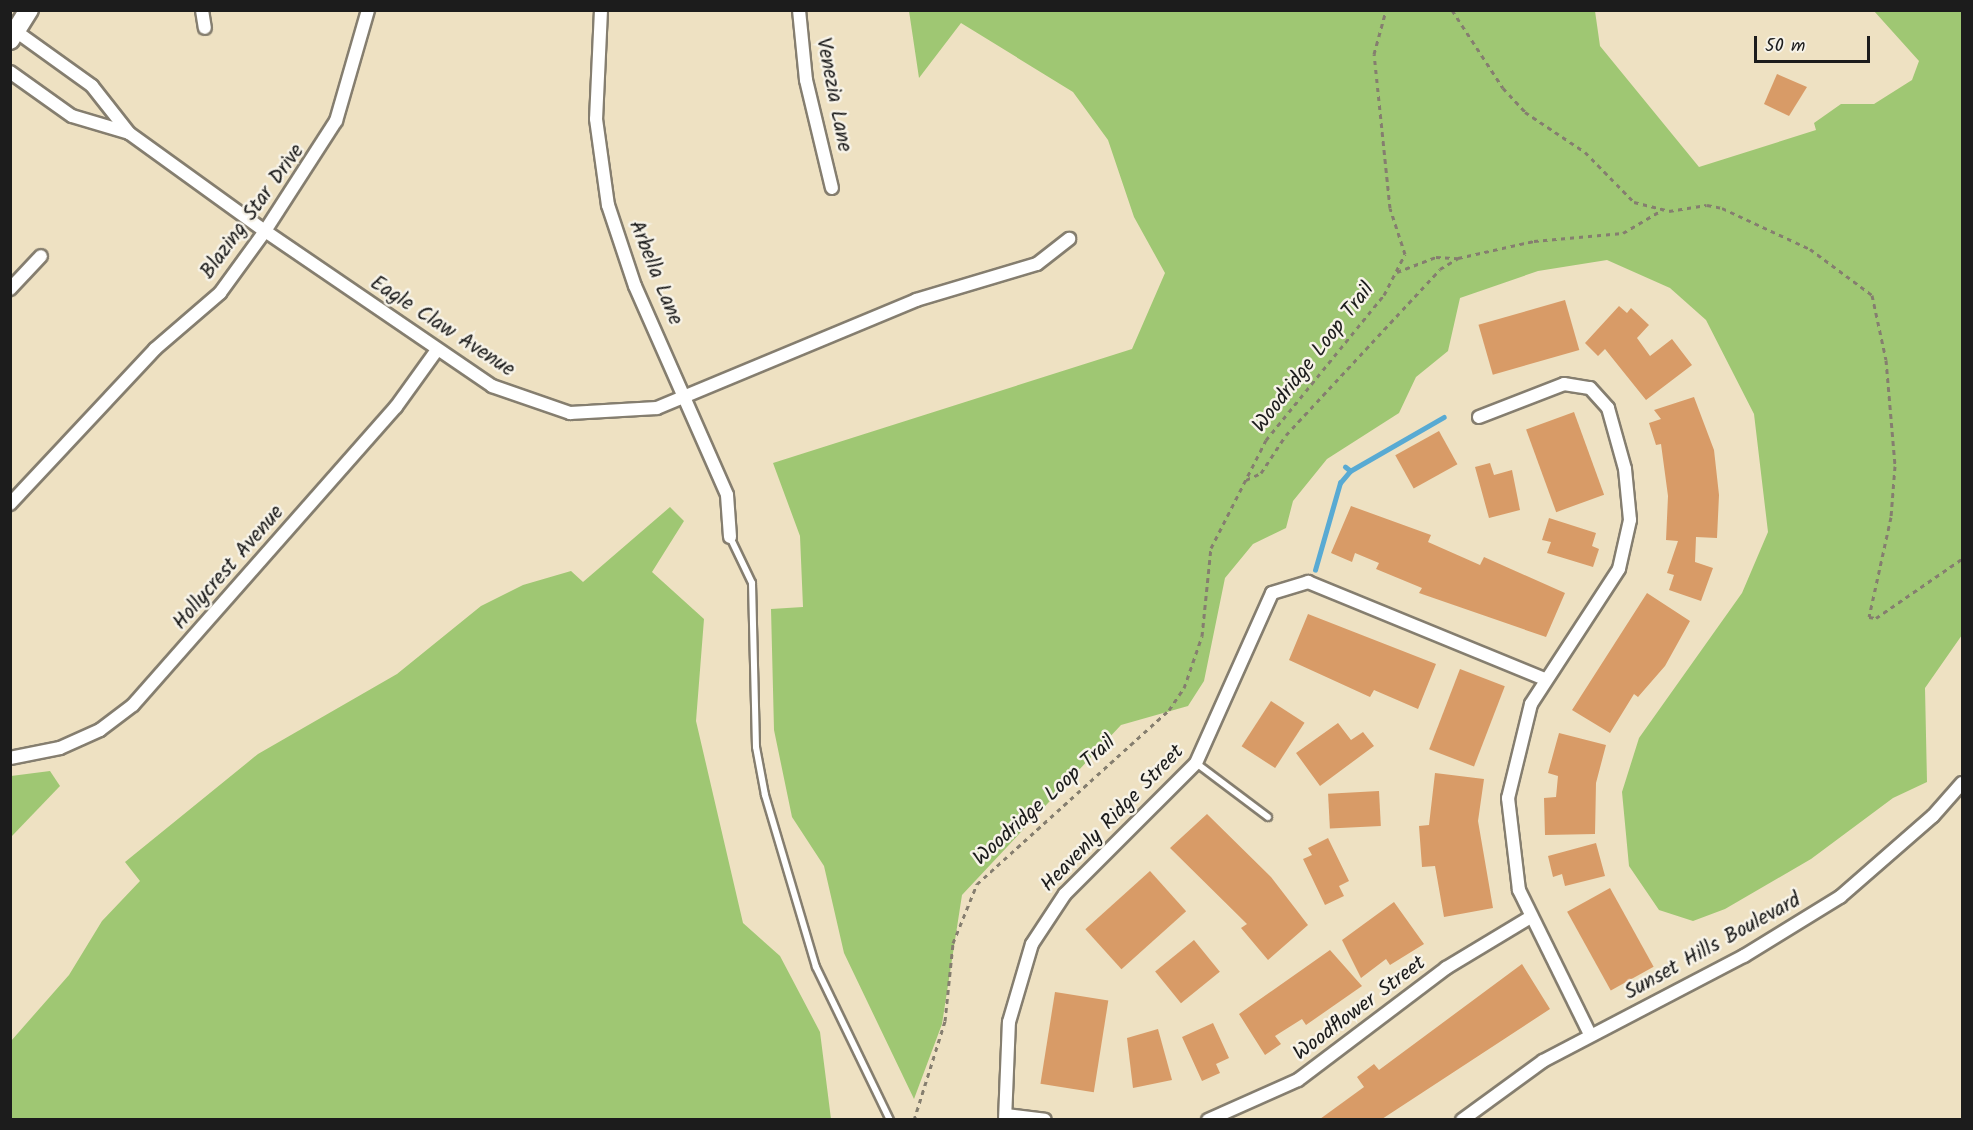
<!DOCTYPE html>
<html>
<head>
<meta charset="utf-8">
<style>
  body { margin:0 }
  #map { position:relative; width:1973px; height:1130px; overflow:hidden; background:#eee1c2; font-family:Kalam,sans-serif }
  div>[style] { position:absolute }
  [style*='--x'] { left:calc(var(--x)*1px); top:calc(var(--y)*1px); width:calc(var(--w)*1px); rotate:calc(var(--a)*1deg) }
  .green>* { inset:0; background:#9fc773 }
  .stream>* { height:4.5px; margin:-2.25px; padding:0 2.25px; transform-origin:2.25px; border-radius:2.25px; background:#58aad3 }
  .building>* { inset:0; background:#d89b67; transform-origin:0 0 }
  .path>* { height:3px; margin-top:-1.5px; transform-origin:0; background:repeating-linear-gradient(90deg,#857e6f 0 4.5px,transparent 0 9px) }
  .roads { filter:drop-shadow(2px 0 #857e6f) drop-shadow(-2px 0 #857e6f) drop-shadow(0 2px #857e6f) drop-shadow(0 -2px #857e6f) }
  .lane>* { height:6px; margin:-3px; padding:0 3px; transform-origin:3px; border-radius:3px; background:#fff }
  .street>* { height:12px; margin:-6px; padding:0 6px; transform-origin:6px; border-radius:6px; background:#fff }
  .secondary>* { height:18px; margin:-9px; padding:0 9px; transform-origin:9px; border-radius:9px; background:#fff }
  span { translate:-50% -50%; white-space:nowrap; text-align:center; line-height:1.15; -webkit-text-stroke:5px #f7f3e8; paint-order:stroke }
  .street-label { font-size:21px; color:#1c1c1c }
  .frame { position:absolute; inset:0; border:12px solid #1c1c1c; pointer-events:none }
  .scale { position:absolute; left:1754px; top:36px; width:116px; height:27px; box-sizing:border-box; border:3px solid #1c1c1c; border-top:0; padding-left:8px; font-size:18px; line-height:21px; white-space:nowrap; color:#1c1c1c; -webkit-text-stroke:4px #f7f3e8; paint-order:stroke }
</style>
</head>
<body>
<div id="map">
  <div class="green">
    <i style="clip-path:polygon(909px 11px,1595px 11px,1600px 46px,1699px 167px,1816px 130px,1814px 123px,1841px 104px,1874px 104px,1912px 80px,1919px 61px,1874px 11px,1962px 11px,1962px 635px,1925px 688px,1927px 782px,1893px 798px,1811px 859px,1725px 909px,1693px 921px,1659px 910px,1629px 866px,1622px 792px,1639px 738px,1742px 593px,1768px 532px,1754px 414px,1706px 320px,1670px 288px,1607px 260px,1538px 271px,1460px 298px,1448px 351px,1416px 377px,1399px 413px,1327px 459px,1293px 501px,1286px 528px,1253px 544px,1225px 578px,1204px 681px,1188px 706px,1121px 725px,962px 895px,942px 1024px,914px 1099px,844px 953px,824px 866px,792px 817px,774px 730px,771px 609px,803px 607px,800px 536px,773px 463px,1132px 349px,1165px 273px,1134px 217px,1108px 140px,1073px 92px,961px 23px,919px 78px)"></i>
    <i style="clip-path:polygon(670px 507px,684px 521px,652px 572px,704px 619px,696px 721px,743px 923px,780px 956px,820px 1032px,831px 1119px,11px 1119px,11px 1041px,69px 975px,102px 921px,140px 881px,125px 862px,258px 754px,397px 674px,481px 606px,523px 585px,571px 571px,583px 582px)"></i>
    <i style="clip-path:polygon(50px 771px,60px 786px,11px 837px,11px 776px)"></i>
  </div>
  <div class="stream">
    <i style="--x:1350;--y:471;--w:108;--a:-29.9"></i>
    <i style="--x:1315;--y:570;--w:91;--a:-74"></i>
    <i style="--x:1340;--y:483;--w:16;--a:-50"></i>
    <i style="--x:1350;--y:471;--w:6;--a:-141"></i>
  </div>
  <div class="building">
    <i style="clip-path:polygon(1777px 74px,1807px 87px,1789px 116px,1764px 104px)"></i>
    <i style="left:1565px;top:300px;width:52px;height:90px;rotate:74deg"></i>
    <i style="clip-path:polygon(1619px 306px,1627px 313px,1631px 308px,1649px 325px,1637px 338px,1650px 356px,1672px 339px,1692px 365px,1646px 400px,1605px 349px,1598px 356px,1585px 343px)"></i>
    <i style="clip-path:polygon(1694px 397px,1714px 450px,1719px 495px,1717px 538px,1696px 537px,1695px 562px,1713px 568px,1701px 601px,1669px 590px,1674px 575px,1667px 573px,1678px 541px,1666px 540px,1668px 496px,1661px 444px,1656px 445px,1649px 423px,1661px 419px,1654px 410px)"></i>
    <i style="left:1574px;top:412px;width:88px;height:51px;rotate:70deg"></i>
    <i style="left:1439px;top:431px;width:38px;height:50px;rotate:61deg"></i>
    <i style="clip-path:polygon(1490px 463px,1494px 475px,1512px 470px,1520px 510px,1489px 518px,1475px 467px)"></i>
    <i style="clip-path:polygon(1351px 506px,1431px 535px,1428px 542px,1480px 565px,1484px 557px,1565px 593px,1546px 637px,1419px 593px,1422px 588px,1376px 569px,1379px 563px,1355px 553px,1352px 562px,1331px 553px)"></i>
    <i style="clip-path:polygon(1549px 518px,1596px 533px,1592px 546px,1599px 549px,1593px 567px,1547px 553px,1551px 542px,1542px 540px)"></i>
    <i style="clip-path:polygon(1647px 593px,1690px 621px,1665px 666px,1638px 697px,1634px 694px,1610px 733px,1572px 710px)"></i>
    <i style="clip-path:polygon(1308px 614px,1436px 664px,1418px 709px,1374px 690px,1370px 697px,1289px 660px)"></i>
    <i style="left:1460px;top:669px;width:48px;height:86px;rotate:21deg"></i>
    <i style="left:1271px;top:701px;width:40px;height:54px;rotate:33deg"></i>
    <i style="clip-path:polygon(1338px 723px,1351px 740px,1363px 732px,1374px 746px,1320px 786px,1296px 753px)"></i>
    <i style="clip-path:polygon(1559px 733px,1606px 745px,1596px 783px,1595px 834px,1545px 835px,1544px 798px,1556px 797px,1558px 776px,1548px 773px)"></i>
    <i style="clip-path:polygon(1435px 773px,1484px 779px,1478px 821px,1493px 908px,1444px 917px,1435px 866px,1422px 867px,1419px 826px,1429px 825px)"></i>
    <i style="left:1379px;top:791px;width:35px;height:51px;rotate:87deg"></i>
    <i style="clip-path:polygon(1207px 814px,1271px 877px,1308px 925px,1268px 960px,1241px 928px,1247px 924px,1170px 848px)"></i>
    <i style="clip-path:polygon(1328px 838px,1349px 881px,1339px 886px,1344px 896px,1325px 905px,1303px 859px,1312px 855px,1308px 848px)"></i>
    <i style="clip-path:polygon(1596px 843px,1605px 876px,1565px 886px,1562px 874px,1553px 877px,1548px 856px)"></i>
    <i style="left:1150px;top:871px;width:54px;height:87px;rotate:48deg"></i>
    <i style="left:1610px;top:888px;width:90px;height:49px;rotate:61deg"></i>
    <i style="clip-path:polygon(1394px 902px,1424px 944px,1390px 965px,1386px 959px,1361px 978px,1342px 940px)"></i>
    <i style="left:1194px;top:940px;width:41px;height:50px;rotate:51deg"></i>
    <i style="clip-path:polygon(1330px 950px,1362px 986px,1306px 1025px,1302px 1019px,1275px 1036px,1281px 1044px,1265px 1055px,1239px 1014px)"></i>
    <i style="clip-path:polygon(1522px 964px,1550px 1009px,1382px 1119px,1320px 1119px,1364px 1087px,1357px 1077px,1374px 1064px,1379px 1070px)"></i>
    <i style="left:1055px;top:992px;width:54px;height:93px;rotate:9deg"></i>
    <i style="clip-path:polygon(1213px 1023px,1229px 1058px,1216px 1064px,1220px 1073px,1202px 1081px,1182px 1037px)"></i>
    <i style="clip-path:polygon(1158px 1029px,1172px 1080px,1133px 1088px,1127px 1038px)"></i>
  </div>
  <div class="path">
    <i style="--x:1452;--y:10;--w:93;--a:56.8"></i>
    <i style="--x:1503;--y:88;--w:33;--a:47"></i>
    <i style="--x:1525;--y:112;--w:72;--a:33.7"></i>
    <i style="--x:1585;--y:152;--w:70;--a:45.6"></i>
    <i style="--x:1634;--y:202;--w:36;--a:14"></i>
    <i style="--x:1669;--y:211;--w:38;--a:-9"></i>
    <i style="--x:1707;--y:205;--w:15;--a:11"></i>
    <i style="--x:1722;--y:208;--w:97;--a:25"></i>
    <i style="--x:1810;--y:249;--w:77;--a:36.6"></i>
    <i style="--x:1872;--y:295;--w:66;--a:77.8"></i>
    <i style="--x:1886;--y:360;--w:106;--a:85.1"></i>
    <i style="--x:1895;--y:466;--w:51;--a:94.5"></i>
    <i style="--x:1891;--y:517;--w:102;--a:102.4"></i>
    <i style="--x:1869;--y:617;--w:7;--a:8"></i>
    <i style="--x:1876;--y:618;--w:104;--a:-34.5"></i>
    <i style="--x:1397;--y:272;--w:42;--a:-21"></i>
    <i style="--x:1436;--y:257;--w:22;--a:3"></i>
    <i style="--x:1246;--y:480;--w:17;--a:-25"></i>
    <i style="--x:1261;--y:473;--w:45;--a:-56.7"></i>
    <i style="--x:1286;--y:435;--w:226;--a:-47.1"></i>
    <i style="--x:1440;--y:269;--w:21;--a:-31"></i>
    <i style="--x:1458;--y:258;--w:78;--a:-12.6"></i>
    <i style="--x:1534;--y:241;--w:89;--a:-5.1"></i>
    <i style="--x:1623;--y:233;--w:45;--a:-30.5"></i>
    <i style="--x:914;--y:1120;--w:104;--a:-72.6"></i>
    <i style="--x:945;--y:1021;--w:78;--a:-84.1"></i>
    <i style="--x:953;--y:943;--w:64;--a:-67.9"></i>
    <i style="--x:977;--y:884;--w:259;--a:-42.2"></i>
    <i style="--x:1169;--y:710;--w:27;--a:-56"></i>
    <i style="--x:1184;--y:688;--w:55;--a:-70.9"></i>
    <i style="--x:1202;--y:636;--w:88;--a:-84.2"></i>
    <i style="--x:1211;--y:548;--w:121;--a:-63"></i>
    <i style="--x:1266;--y:440;--w:187;--a:-50.9"></i>
    <i style="--x:1384;--y:295;--w:46;--a:-62.9"></i>
    <i style="--x:1405;--y:254;--w:48;--a:-108.1"></i>
    <i style="--x:1390;--y:208;--w:155;--a:-95.9"></i>
    <i style="--x:1374;--y:54;--w:46;--a:-74.7"></i>
  </div>
  <div class="roads">
    <div class="lane">
      <i style="--x:730;--y:537;--w:51;--a:64.4"></i>
      <i style="--x:752;--y:583;--w:164;--a:88.6"></i>
      <i style="--x:756;--y:747;--w:49;--a:79.4"></i>
      <i style="--x:765;--y:795;--w:179;--a:73.5"></i>
      <i style="--x:816;--y:967;--w:170;--a:64.2"></i>
      <i style="--x:1196;--y:763;--w:90;--a:36.9"></i>
    </div>
    <div class="street">
      <i style="--x:202;--y:10;--w:18;--a:81"></i>
      <i style="--x:601;--y:10;--w:109;--a:92.6"></i>
      <i style="--x:596;--y:119;--w:87;--a:82.1"></i>
      <i style="--x:608;--y:205;--w:85;--a:71.6"></i>
      <i style="--x:635;--y:286;--w:228;--a:66.2"></i>
      <i style="--x:727;--y:495;--w:42;--a:85.9"></i>
      <i style="--x:799;--y:10;--w:70;--a:84.3"></i>
      <i style="--x:806;--y:80;--w:111;--a:76.5"></i>
      <i style="--x:10;--y:27;--w:101;--a:35.7"></i>
      <i style="--x:92;--y:86;--w:60;--a:51.8"></i>
      <i style="--x:129;--y:133;--w:168;--a:35.8"></i>
      <i style="--x:265;--y:231;--w:275;--a:34.3"></i>
      <i style="--x:492;--y:386;--w:83;--a:19.1"></i>
      <i style="--x:570;--y:413;--w:87;--a:-3.3"></i>
      <i style="--x:657;--y:408;--w:281;--a:-22.6"></i>
      <i style="--x:916;--y:300;--w:126;--a:-16.6"></i>
      <i style="--x:1037;--y:264;--w:41;--a:-38"></i>
      <i style="--x:10;--y:72;--w:76;--a:35.4"></i>
      <i style="--x:72;--y:116;--w:59;--a:16.6"></i>
      <i style="--x:10;--y:289;--w:45;--a:-46.8"></i>
      <i style="--x:1479;--y:417;--w:91;--a:-21.2"></i>
      <i style="--x:1564;--y:384;--w:26;--a:9"></i>
      <i style="--x:1590;--y:388;--w:27;--a:48"></i>
      <i style="--x:1608;--y:408;--w:63;--a:74.4"></i>
      <i style="--x:1625;--y:469;--w:51;--a:84.4"></i>
      <i style="--x:1630;--y:520;--w:50;--a:102.7"></i>
      <i style="--x:1619;--y:569;--w:161;--a:123.1"></i>
      <i style="--x:1531;--y:704;--w:97;--a:103.7"></i>
      <i style="--x:1508;--y:798;--w:93;--a:83.2"></i>
      <i style="--x:1519;--y:890;--w:161;--a:63.8"></i>
      <i style="--x:10;--y:504;--w:212;--a:-46.9"></i>
      <i style="--x:155;--y:349;--w:86;--a:-40.7"></i>
      <i style="--x:220;--y:293;--w:77;--a:-54"></i>
      <i style="--x:265;--y:231;--w:131;--a:-57.2"></i>
      <i style="--x:336;--y:121;--w:116;--a:-73.9"></i>
      <i style="--x:10;--y:758;--w:51;--a:-11.3"></i>
      <i style="--x:60;--y:748;--w:44;--a:-24.2"></i>
      <i style="--x:100;--y:730;--w:41;--a:-37.1"></i>
      <i style="--x:133;--y:705;--w:397;--a:-48.6"></i>
      <i style="--x:396;--y:407;--w:70;--a:-54.3"></i>
      <i style="--x:1006;--y:1115;--w:39;--a:7"></i>
      <i style="--x:1005;--y:1120;--w:98;--a:-87.7"></i>
      <i style="--x:1009;--y:1022;--w:81;--a:-73.6"></i>
      <i style="--x:1032;--y:944;--w:60;--a:-56.6"></i>
      <i style="--x:1065;--y:894;--w:185;--a:-45"></i>
      <i style="--x:1196;--y:763;--w:186;--a:-65.9"></i>
      <i style="--x:1272;--y:593;--w:38;--a:-17"></i>
      <i style="--x:1308;--y:582;--w:255;--a:22.3"></i>
      <i style="--x:1208;--y:1120;--w:98;--a:-24"></i>
      <i style="--x:1298;--y:1080;--w:186;--a:-37.1"></i>
      <i style="--x:1446;--y:968;--w:97;--a:-31.1"></i>
      <i style="--x:1462;--y:1120;--w:100;--a:-36.1"></i>
      <i style="--x:1543;--y:1061;--w:227;--a:-27.6"></i>
      <i style="--x:1744;--y:956;--w:113;--a:-31.6"></i>
      <i style="--x:1840;--y:897;--w:123;--a:-41.1"></i>
      <i style="--x:1933;--y:816;--w:44;--a:-48.7"></i>
    </div>
    <div class="secondary">
      <i style="--x:10;--y:40;--w:36;--a:-58"></i>
    </div>
  </div>
  <div class="street-label">
    <span style="left:833px;top:95px;rotate:79deg">Venezia Lane</span>
    <span style="left:253px;top:212px;rotate:-54deg">Blazing Star Drive</span>
    <span style="left:655px;top:273px;rotate:68deg">Arbella Lane</span>
    <span style="left:442px;top:327px;rotate:33deg">Eagle Claw Avenue</span>
    <span style="left:1314px;top:358px;rotate:-52deg">Woodridge Loop Trail</span>
    <span style="left:229px;top:568px;rotate:-49deg">Hollycrest Avenue</span>
    <span style="left:1045px;top:801px;rotate:-42deg">Woodridge Loop Trail</span>
    <span style="left:1113px;top:819px;rotate:-46deg">Heavenly Ridge Street</span>
    <span style="left:1713px;top:947px;rotate:-29deg">Sunset Hills Boulevard</span>
    <span style="left:1360px;top:1009px;rotate:-37deg">Woodflower Street</span>
  </div>
  <div class="frame"></div>
  <div class="scale">50 m</div>
</div>
</body>
</html>
